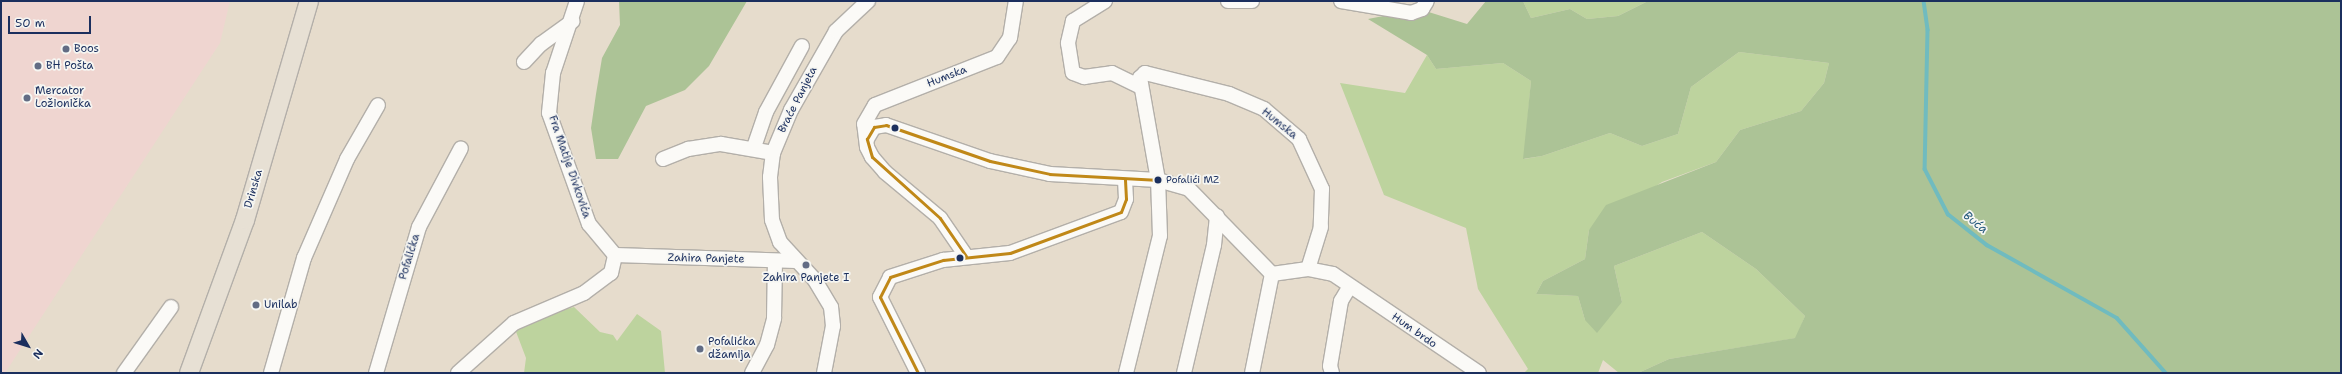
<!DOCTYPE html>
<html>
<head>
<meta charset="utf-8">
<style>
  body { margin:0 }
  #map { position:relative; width:2342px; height:374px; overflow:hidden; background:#e6dccc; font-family:"Shantell Sans",sans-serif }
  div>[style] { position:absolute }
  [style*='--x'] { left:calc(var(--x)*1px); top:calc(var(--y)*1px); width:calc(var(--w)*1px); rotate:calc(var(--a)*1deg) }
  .built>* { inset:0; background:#efd5d0 }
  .green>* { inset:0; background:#bdd39e }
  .forest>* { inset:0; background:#acc396 }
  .stream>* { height:3.5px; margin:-1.75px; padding:0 1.75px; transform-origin:1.75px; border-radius:1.75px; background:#70bbbf }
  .roads { filter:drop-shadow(1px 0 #b3afa9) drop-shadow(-1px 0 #b3afa9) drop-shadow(0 1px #b3afa9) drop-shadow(0 -1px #b3afa9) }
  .minor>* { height:14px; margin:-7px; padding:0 7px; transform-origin:7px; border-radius:7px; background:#fbfaf7 }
  .major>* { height:18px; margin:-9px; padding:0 9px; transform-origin:9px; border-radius:9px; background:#e7e0d4 }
  .bus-1>* { height:3px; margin:-1.5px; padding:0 1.5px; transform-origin:1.5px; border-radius:1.5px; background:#c08818 }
  .dots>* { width:11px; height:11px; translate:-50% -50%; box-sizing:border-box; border:2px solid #f6f6f2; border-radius:50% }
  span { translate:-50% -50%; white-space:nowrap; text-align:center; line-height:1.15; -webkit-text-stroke:3.5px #f6f6f2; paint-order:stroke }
  .bus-label { font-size:10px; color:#1b2f5e }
  .left { translate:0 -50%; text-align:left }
  .poi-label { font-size:11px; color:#1b2f5e }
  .street-label { font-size:11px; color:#1b2f5e }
  .water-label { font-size:12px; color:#275b7e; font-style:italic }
  .frame { position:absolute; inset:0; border:2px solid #1b2f5e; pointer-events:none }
  .north { position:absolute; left:8px; top:326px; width:40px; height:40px; -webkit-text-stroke:3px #f6f6f2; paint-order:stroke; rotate:129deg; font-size:11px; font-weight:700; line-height:16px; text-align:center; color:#1b2f5e }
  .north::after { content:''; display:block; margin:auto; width:14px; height:18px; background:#1b2f5e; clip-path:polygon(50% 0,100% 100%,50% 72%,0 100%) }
  .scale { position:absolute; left:8px; top:16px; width:83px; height:18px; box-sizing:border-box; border:2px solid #1b2f5e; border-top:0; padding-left:5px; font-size:12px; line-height:14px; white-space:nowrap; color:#1b2f5e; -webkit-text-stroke:3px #f6f6f2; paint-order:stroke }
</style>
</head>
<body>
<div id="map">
  <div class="built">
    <i style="clip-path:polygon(1px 1px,230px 1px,220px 43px,5px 373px,1px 373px)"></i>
  </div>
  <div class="green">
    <i style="clip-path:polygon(1523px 1px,1648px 1px,1618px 16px,1587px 19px,1570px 9px,1531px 18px)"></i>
    <i style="clip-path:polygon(1739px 52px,1829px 63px,1824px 83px,1801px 111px,1740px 130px,1716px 162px,1662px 182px,1589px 230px,1585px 259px,1543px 281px,1536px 294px,1578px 296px,1585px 320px,1622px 302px,1614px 266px,1702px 232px,1756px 269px,1805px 316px,1796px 338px,1669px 359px,1638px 373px,1619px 373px,1603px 360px,1598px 373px,1524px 373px,1528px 369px,1478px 289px,1466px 228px,1384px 195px,1340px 83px,1405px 93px,1427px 55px,1436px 69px,1503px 63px,1531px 81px,1524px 159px,1542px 156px,1610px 133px,1642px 146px,1678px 134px,1691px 87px)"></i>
    <i style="clip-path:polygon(574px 307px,600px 332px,613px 335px,617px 341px,637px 314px,661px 331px,665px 373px,524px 373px,526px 358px,515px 329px,539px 317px)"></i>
  </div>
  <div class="forest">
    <i style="clip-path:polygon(619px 1px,747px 1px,709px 66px,685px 90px,646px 106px,618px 159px,596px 159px,591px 128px,596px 94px,602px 58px,620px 25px)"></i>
    <i style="clip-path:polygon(1486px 1px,1523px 1px,1531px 18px,1570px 9px,1587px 19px,1618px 16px,1648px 1px,2341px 1px,2341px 373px,1638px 373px,1669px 359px,1795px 338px,1805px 316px,1756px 269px,1702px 232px,1614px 266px,1622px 302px,1597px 333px,1585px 320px,1578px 296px,1536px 294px,1543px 281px,1585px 259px,1589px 230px,1606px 205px,1716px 162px,1740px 130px,1801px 111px,1824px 83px,1829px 63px,1739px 52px,1691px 87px,1678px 134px,1642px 146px,1610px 133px,1542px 156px,1523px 159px,1531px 81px,1503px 63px,1436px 69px,1427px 55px,1368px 19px,1419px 9px,1467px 24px)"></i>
  </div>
  <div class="stream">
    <i style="--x:1924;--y:1;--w:29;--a:82"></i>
    <i style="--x:1928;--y:30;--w:139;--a:91.2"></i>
    <i style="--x:1925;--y:169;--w:51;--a:62.9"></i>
    <i style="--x:1948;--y:214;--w:50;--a:38.5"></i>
    <i style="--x:1987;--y:245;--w:149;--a:29.3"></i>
    <i style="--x:2117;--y:318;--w:74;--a:48.3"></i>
  </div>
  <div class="roads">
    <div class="minor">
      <i style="--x:577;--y:1;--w:76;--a:108.4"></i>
      <i style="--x:553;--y:73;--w:40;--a:95.7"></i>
      <i style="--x:549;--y:113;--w:118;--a:70.2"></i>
      <i style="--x:589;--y:224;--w:40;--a:50"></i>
      <i style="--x:1105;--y:1;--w:38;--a:148"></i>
      <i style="--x:1073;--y:21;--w:23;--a:103"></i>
      <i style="--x:1068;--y:43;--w:30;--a:81"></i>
      <i style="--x:1073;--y:73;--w:12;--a:20"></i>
      <i style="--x:1084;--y:77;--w:28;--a:-8"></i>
      <i style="--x:1112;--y:73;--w:32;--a:26"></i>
      <i style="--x:1228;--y:1;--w:24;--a:0"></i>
      <i style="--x:1341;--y:1;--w:71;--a:9.7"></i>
      <i style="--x:1411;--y:13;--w:12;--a:-20"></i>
      <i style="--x:1422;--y:9;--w:9;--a:-58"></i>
      <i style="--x:524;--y:62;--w:25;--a:-47"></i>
      <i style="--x:541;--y:44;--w:39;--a:-36"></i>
      <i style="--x:867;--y:139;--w:14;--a:-60"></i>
      <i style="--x:874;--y:127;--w:12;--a:-9"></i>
      <i style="--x:886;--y:125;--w:110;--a:19.1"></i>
      <i style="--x:990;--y:161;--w:61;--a:12.2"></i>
      <i style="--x:1050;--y:174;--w:108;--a:3.2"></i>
      <i style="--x:1158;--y:180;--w:32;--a:16"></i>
      <i style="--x:1189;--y:189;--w:119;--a:45.7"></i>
      <i style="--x:1272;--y:274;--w:101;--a:101.4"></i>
      <i style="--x:754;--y:147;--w:37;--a:-71"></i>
      <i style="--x:766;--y:112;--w:75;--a:-61.4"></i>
      <i style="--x:663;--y:159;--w:27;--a:-22"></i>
      <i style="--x:688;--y:149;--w:33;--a:-9"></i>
      <i style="--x:721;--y:144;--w:53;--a:9.8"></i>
      <i style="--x:615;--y:255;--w:181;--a:1.9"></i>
      <i style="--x:966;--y:256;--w:46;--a:-124.4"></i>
      <i style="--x:940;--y:218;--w:72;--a:-140.1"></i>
      <i style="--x:885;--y:172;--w:20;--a:-131"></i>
      <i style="--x:872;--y:157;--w:11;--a:-117"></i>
      <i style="--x:867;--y:147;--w:23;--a:-97"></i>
      <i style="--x:864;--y:124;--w:22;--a:-60"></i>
      <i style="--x:875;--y:105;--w:131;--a:-21.5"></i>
      <i style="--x:997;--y:57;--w:23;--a:-56"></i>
      <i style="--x:1010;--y:38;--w:37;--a:-81"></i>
      <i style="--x:1272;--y:274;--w:36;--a:-8"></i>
      <i style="--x:1308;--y:269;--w:25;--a:11"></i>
      <i style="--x:1333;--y:274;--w:176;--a:34.1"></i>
      <i style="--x:124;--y:373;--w:81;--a:-54.5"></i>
      <i style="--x:271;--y:373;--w:120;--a:-74"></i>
      <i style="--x:304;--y:258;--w:108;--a:-66.5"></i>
      <i style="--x:347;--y:159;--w:62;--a:-60.1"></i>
      <i style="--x:376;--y:373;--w:152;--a:-73.6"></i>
      <i style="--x:419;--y:227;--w:89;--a:-62"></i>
      <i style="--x:458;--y:373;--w:75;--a:-41.8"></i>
      <i style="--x:514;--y:323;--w:76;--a:-23.2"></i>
      <i style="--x:584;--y:293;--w:34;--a:-37"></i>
      <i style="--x:611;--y:273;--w:18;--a:-77"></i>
      <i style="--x:752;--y:373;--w:32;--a:-62"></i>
      <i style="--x:767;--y:345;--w:28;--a:-75"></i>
      <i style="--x:774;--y:318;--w:57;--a:-89"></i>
      <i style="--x:824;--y:373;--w:48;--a:-79.2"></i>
      <i style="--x:833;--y:326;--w:19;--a:-96"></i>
      <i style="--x:831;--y:307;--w:33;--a:-121"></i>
      <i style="--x:814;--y:279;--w:50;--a:-132.6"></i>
      <i style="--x:780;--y:242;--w:23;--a:-110"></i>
      <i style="--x:772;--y:220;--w:43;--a:-92.7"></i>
      <i style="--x:770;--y:177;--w:24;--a:-83"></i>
      <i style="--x:773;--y:153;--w:47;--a:-67.3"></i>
      <i style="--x:791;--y:110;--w:91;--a:-60.3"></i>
      <i style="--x:836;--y:31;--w:44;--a:-43.2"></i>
      <i style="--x:918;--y:373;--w:85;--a:-116.6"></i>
      <i style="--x:880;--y:297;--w:22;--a:-63"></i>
      <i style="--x:890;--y:277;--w:56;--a:-17.8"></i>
      <i style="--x:943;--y:260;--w:67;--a:-6"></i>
      <i style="--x:1010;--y:253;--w:118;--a:-20.3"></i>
      <i style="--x:1121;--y:212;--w:14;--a:-69"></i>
      <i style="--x:1126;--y:199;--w:20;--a:-93"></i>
      <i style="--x:1126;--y:373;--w:141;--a:-76.1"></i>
      <i style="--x:1160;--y:236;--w:56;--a:-92"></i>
      <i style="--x:1158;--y:180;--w:104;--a:-100"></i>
      <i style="--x:1140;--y:78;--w:7;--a:-45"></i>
      <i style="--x:1145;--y:73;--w:87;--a:14"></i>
      <i style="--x:1229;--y:94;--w:38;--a:23"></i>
      <i style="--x:1264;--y:109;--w:46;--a:40.6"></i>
      <i style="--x:1299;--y:139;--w:55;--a:65.3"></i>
      <i style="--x:1322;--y:189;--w:38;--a:92"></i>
      <i style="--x:1321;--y:227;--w:44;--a:107.2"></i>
      <i style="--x:1184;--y:373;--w:131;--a:-76.8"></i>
      <i style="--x:1214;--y:245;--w:29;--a:-84"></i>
      <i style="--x:1332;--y:373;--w:7;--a:-106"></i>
      <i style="--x:1330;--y:366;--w:66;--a:-80.4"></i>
      <i style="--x:1341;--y:301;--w:17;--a:-59"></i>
    </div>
    <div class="major">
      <i style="--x:189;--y:373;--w:163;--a:-69.9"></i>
      <i style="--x:245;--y:220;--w:228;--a:-73.7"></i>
    </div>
  </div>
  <div class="bus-1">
    <i style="--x:966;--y:256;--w:46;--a:-124.4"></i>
    <i style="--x:940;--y:218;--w:91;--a:-138.1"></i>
    <i style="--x:872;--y:157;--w:19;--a:-106"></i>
    <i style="--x:867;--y:139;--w:14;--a:-60"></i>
    <i style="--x:874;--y:127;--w:12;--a:-9"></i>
    <i style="--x:886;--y:125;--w:110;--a:19.1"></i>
    <i style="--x:990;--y:161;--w:61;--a:12.2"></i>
    <i style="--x:1050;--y:174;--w:108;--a:3.2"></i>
    <i style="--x:918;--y:373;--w:85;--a:-116.6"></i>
    <i style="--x:880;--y:297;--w:22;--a:-63"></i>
    <i style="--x:890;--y:277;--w:56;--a:-17.8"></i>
    <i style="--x:943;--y:260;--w:67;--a:-6"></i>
    <i style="--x:1010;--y:253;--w:118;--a:-20.3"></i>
    <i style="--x:1121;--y:212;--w:14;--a:-69"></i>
    <i style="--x:1126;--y:199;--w:20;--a:-93"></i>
  </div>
  <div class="dots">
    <i style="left:66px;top:49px;background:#626c84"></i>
    <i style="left:38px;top:66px;background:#626c84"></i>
    <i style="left:27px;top:98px;background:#626c84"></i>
    <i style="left:895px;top:128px;background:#1b2f5e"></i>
    <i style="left:1158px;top:180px;background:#1b2f5e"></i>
    <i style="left:960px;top:258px;background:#1b2f5e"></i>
    <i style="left:806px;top:265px;background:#626c84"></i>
    <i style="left:256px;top:305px;background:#626c84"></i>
    <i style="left:700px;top:349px;background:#626c84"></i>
  </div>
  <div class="bus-label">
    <span class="left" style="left:1166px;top:180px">Pofalići MZ</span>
  </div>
  <div class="poi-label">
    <span class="left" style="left:74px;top:49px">Boos</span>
    <span class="left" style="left:46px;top:66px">BH Pošta</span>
    <span class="left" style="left:35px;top:98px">Mercator<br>Ložionička</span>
    <span style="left:806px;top:278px">Zahira Panjete I</span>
    <span class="left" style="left:264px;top:305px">Unilab</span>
    <span class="left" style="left:708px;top:349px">Pofalićka<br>džamija</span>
  </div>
  <div class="street-label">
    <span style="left:947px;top:77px;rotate:-21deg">Humska</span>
    <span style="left:798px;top:100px;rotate:-63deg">Braće Panjeta</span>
    <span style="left:1279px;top:124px;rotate:39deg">Humska</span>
    <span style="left:569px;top:167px;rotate:71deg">Fra Matije Divkovića</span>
    <span style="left:254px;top:189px;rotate:-74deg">Drinska</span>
    <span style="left:410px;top:257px;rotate:-73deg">Pofalićka</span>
    <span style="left:706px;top:259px;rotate:1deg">Zahira Panjete</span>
    <span style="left:1414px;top:331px;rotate:35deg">Hum brdo</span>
  </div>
  <div class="water-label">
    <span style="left:1975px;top:223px;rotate:39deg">Buća</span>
  </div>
  <div class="frame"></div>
  <div class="north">N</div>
  <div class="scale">50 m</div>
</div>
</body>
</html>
